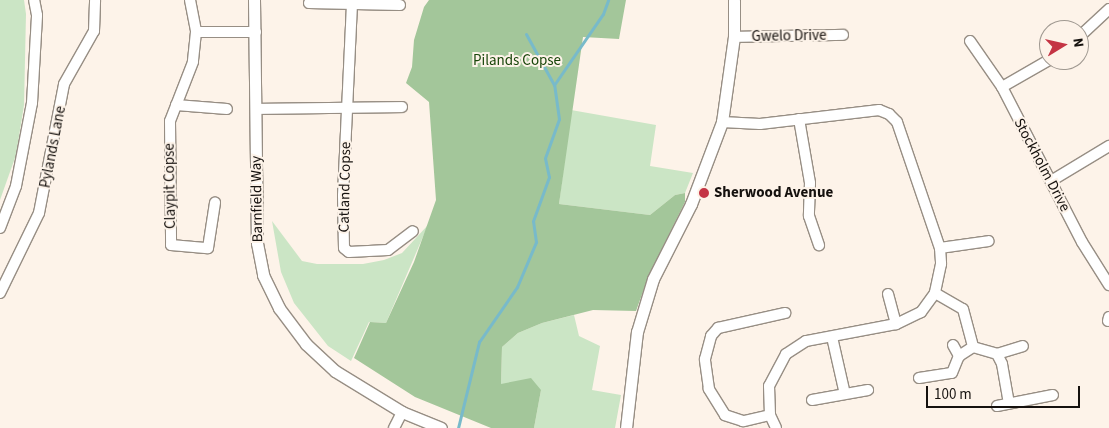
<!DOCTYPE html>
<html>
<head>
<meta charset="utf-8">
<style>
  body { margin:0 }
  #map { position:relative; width:1109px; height:428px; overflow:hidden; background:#fdf3e9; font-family:"Source Sans 3",sans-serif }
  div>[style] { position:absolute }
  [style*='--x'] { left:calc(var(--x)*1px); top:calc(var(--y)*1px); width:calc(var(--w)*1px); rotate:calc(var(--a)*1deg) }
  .green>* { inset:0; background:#cbe5c5 }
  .forest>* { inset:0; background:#a3c69a }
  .stream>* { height:3px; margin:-1.5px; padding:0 1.5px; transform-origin:1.5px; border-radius:1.5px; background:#78baca }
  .roads { filter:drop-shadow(1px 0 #978e84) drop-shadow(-1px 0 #978e84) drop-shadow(0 1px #978e84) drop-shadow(0 -1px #978e84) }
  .minor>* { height:10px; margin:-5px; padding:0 5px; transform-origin:5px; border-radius:5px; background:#fff }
  .tertiary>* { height:11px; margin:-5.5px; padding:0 5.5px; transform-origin:5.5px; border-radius:5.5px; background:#fff }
  .dots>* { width:14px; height:14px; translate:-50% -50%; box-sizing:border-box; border:2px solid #fdf3e9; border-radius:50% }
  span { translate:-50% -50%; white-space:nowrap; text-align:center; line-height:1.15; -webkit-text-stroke:4px #fdf3e9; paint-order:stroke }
  .street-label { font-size:15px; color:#15110e }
  .park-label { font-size:15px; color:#184509 }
  .poi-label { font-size:15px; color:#15110e; font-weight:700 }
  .left { translate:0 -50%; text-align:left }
  .north { position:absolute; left:1039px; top:20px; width:50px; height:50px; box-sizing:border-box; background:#fdf3e9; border:1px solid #a09991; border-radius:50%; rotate:81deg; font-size:14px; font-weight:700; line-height:20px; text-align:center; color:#15110e }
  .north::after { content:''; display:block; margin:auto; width:18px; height:22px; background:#c43444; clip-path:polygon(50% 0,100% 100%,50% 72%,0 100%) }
  .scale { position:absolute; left:926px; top:386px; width:154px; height:22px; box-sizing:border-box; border:2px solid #15110e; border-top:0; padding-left:6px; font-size:15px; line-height:18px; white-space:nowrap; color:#15110e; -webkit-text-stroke:4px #fdf3e9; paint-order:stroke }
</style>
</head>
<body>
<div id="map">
  <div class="green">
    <i style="clip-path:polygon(0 0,24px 0,26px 14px,24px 105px,16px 155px,0 200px)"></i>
    <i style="clip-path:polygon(571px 110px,656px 125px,650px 166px,693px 173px,685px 193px,675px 195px,650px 215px,559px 204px)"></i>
    <i style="clip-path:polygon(272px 221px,302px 261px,317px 264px,363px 264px,384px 260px,402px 253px,428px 225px,386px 323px,369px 322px,351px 361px,328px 346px,294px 303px,281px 272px)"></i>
    <i style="clip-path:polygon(574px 315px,579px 336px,600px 346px,592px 390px,621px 395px,615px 428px,534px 428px,541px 390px,501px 384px,502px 347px,518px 333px,542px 323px)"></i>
  </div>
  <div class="forest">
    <i style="clip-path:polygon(429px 0,626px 0,619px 39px,583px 37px,559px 204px,650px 215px,675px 195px,685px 193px,685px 202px,649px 275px,636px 311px,593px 310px,542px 323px,518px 333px,502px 347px,501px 384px,531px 378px,541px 390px,534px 428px,491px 428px,415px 397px,354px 358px,370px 322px,386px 323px,414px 262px,436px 200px,429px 102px,406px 83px,412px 67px,414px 40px,424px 7px)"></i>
  </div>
  <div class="stream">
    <i style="--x:526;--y:34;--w:58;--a:61.2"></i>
    <i style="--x:458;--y:428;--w:89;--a:-76.3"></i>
    <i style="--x:479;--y:342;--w:67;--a:-55.4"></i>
    <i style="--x:517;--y:287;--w:49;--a:-67.1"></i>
    <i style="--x:536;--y:242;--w:21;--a:-98"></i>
    <i style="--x:533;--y:221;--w:47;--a:-70"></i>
    <i style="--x:549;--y:177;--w:19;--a:-102"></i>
    <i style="--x:545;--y:158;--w:41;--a:-70.3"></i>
    <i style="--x:559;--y:119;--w:34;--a:-98"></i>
    <i style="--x:554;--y:85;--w:86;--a:-55.4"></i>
    <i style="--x:603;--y:14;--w:15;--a:-70"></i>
  </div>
  <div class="roads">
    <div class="minor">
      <i style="--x:190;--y:0;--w:33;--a:79"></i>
      <i style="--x:196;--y:32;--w:30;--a:96"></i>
      <i style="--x:193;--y:62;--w:63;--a:111.3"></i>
      <i style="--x:170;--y:121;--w:124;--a:89.5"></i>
      <i style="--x:171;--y:245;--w:37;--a:5"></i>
      <i style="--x:208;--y:248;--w:46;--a:-81.2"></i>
      <i style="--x:309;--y:3;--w:91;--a:1.3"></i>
      <i style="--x:352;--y:4;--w:192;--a:92.7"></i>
      <i style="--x:343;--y:196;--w:52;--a:88.9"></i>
      <i style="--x:344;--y:248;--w:6;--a:39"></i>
      <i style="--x:349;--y:252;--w:39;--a:-3"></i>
      <i style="--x:388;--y:250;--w:31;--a:-37"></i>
      <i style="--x:196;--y:32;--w:60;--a:0"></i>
      <i style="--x:734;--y:37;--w:109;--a:-1.1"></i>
      <i style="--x:1079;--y:37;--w:41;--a:-43"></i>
      <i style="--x:970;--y:41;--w:56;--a:55.2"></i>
      <i style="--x:1002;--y:87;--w:174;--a:62.7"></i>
      <i style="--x:1082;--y:242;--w:51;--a:57.9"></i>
      <i style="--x:1002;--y:87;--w:54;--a:-29.9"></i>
      <i style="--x:176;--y:105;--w:51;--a:4.5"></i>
      <i style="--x:256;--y:109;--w:146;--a:-0.8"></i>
      <i style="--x:799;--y:119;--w:65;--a:80.2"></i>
      <i style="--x:810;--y:183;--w:33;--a:92"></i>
      <i style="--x:809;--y:216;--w:31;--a:71"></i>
      <i style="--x:722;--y:122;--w:38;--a:3"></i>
      <i style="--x:760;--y:124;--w:120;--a:-6.7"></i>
      <i style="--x:879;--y:110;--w:11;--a:22"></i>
      <i style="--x:889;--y:114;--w:11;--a:45"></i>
      <i style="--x:897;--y:122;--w:133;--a:71.2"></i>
      <i style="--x:940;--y:248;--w:16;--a:86"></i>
      <i style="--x:941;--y:264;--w:30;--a:102"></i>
      <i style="--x:935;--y:293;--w:24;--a:126"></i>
      <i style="--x:921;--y:312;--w:28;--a:154"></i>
      <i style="--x:896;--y:324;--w:92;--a:169.3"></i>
      <i style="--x:806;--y:341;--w:24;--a:147"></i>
      <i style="--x:786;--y:354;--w:36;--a:118"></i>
      <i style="--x:769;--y:386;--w:29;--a:88"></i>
      <i style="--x:770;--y:415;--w:14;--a:65"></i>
      <i style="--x:1051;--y:181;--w:68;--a:-31.1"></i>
      <i style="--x:0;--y:228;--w:45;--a:-69.1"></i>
      <i style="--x:16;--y:186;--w:85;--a:-79.1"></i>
      <i style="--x:32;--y:103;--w:88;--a:-86.7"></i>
      <i style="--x:37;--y:15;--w:15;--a:-101"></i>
      <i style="--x:940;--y:248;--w:49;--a:-8.1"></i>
      <i style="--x:0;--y:293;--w:89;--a:-64"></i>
      <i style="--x:39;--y:213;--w:131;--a:-79"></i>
      <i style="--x:64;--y:84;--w:61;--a:-60.5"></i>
      <i style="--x:94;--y:31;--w:31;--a:-88"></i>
      <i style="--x:935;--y:293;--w:32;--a:30"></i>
      <i style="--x:963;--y:309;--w:39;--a:75"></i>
      <i style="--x:973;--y:347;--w:25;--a:16"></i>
      <i style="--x:997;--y:354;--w:11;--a:63"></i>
      <i style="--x:1002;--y:364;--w:40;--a:80"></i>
      <i style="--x:888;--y:294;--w:31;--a:75"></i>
      <i style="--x:1108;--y:321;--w:4;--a:-76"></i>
      <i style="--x:832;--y:337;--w:58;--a:77.2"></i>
      <i style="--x:953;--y:345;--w:13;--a:61"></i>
      <i style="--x:997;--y:354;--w:27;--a:-17"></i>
      <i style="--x:919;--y:378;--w:33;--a:-9"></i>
      <i style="--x:952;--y:373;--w:18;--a:-68"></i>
      <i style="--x:959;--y:356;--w:17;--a:-33"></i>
      <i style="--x:812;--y:400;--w:57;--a:-10.1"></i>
      <i style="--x:997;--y:406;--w:57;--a:-11.1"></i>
      <i style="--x:770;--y:415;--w:28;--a:167"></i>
      <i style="--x:743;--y:421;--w:19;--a:-162"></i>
      <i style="--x:725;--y:415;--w:31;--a:-122"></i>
      <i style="--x:709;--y:389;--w:30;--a:-98"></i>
      <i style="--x:705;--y:359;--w:24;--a:-75"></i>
      <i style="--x:711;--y:336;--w:11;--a:-49"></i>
      <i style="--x:718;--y:328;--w:69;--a:-12.6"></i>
      <i style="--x:394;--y:428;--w:18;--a:-63"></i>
    </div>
    <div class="tertiary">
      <i style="--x:254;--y:0;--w:243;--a:89.3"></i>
      <i style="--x:257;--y:243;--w:33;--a:79"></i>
      <i style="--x:263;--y:275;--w:37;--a:64"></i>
      <i style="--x:279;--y:308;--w:45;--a:53.1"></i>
      <i style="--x:306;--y:344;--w:40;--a:43"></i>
      <i style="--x:335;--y:371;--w:79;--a:31.5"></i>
      <i style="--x:402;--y:412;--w:42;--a:22.3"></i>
      <i style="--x:626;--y:428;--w:97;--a:-83.5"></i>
      <i style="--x:637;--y:332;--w:55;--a:-73.2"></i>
      <i style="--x:653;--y:279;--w:84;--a:-63.1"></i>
      <i style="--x:691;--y:204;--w:88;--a:-69.3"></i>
      <i style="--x:722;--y:122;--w:86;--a:-82"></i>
      <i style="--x:734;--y:37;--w:37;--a:-90"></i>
    </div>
  </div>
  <div class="dots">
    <i style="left:704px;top:193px;background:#c43444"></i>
  </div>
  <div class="street-label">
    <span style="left:789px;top:36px;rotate:-1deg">Gwelo Drive</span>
    <span style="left:53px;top:147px;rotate:-79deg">Pylands Lane</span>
    <span style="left:1042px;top:165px;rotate:62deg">Stockholm Drive</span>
    <span style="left:170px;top:186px;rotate:-91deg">Claypit Copse</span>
    <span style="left:345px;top:187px;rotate:-89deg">Catland Copse</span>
    <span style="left:257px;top:199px;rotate:-91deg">Barnfield Way</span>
  </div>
  <div class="park-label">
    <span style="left:517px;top:61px">Pilands Copse</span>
  </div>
  <div class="poi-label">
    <span class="left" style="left:714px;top:193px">Sherwood Avenue</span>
  </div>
  <div class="north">N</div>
  <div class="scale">100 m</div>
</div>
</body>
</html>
